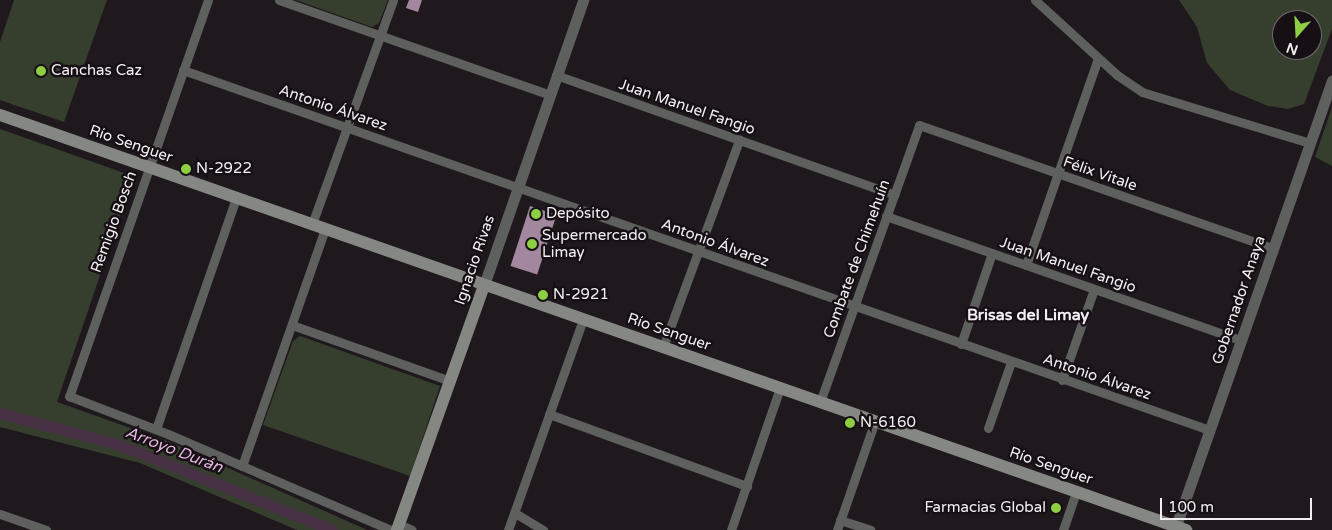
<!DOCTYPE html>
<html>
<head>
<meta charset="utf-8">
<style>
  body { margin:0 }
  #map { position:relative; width:1332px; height:530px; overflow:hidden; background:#1f191e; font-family:"Varela Round",sans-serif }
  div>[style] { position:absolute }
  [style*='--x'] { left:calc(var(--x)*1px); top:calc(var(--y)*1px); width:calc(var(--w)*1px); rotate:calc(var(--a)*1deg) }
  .green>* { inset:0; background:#363f2e }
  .canal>* { height:11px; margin:-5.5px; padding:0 5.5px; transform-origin:5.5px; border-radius:5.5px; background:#483145 }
  .building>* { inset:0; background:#a2879e; transform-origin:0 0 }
  .minor>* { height:9px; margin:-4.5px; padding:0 4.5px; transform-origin:4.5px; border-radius:4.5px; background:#5e605d }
  .tertiary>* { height:11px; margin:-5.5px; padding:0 5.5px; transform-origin:5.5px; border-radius:5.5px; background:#5e605d }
  .secondary>* { height:12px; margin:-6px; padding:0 6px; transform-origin:6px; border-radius:6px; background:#858882 }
  .dots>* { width:14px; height:14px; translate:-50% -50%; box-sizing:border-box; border:2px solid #161015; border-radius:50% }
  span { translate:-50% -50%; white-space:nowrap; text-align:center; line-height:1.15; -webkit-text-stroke:5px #161015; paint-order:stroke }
  .poi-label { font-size:15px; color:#f3eff3 }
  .left { translate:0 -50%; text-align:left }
  .right { translate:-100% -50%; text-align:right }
  .street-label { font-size:15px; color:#f3eff3 }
  .neighbourhood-label { font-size:16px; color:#f3eff3; font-weight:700 }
  .water-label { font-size:16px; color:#e3b4dd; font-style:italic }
  .north { position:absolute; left:1272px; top:10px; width:50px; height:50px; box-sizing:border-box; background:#161015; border:1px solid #6e696e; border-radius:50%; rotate:199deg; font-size:14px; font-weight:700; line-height:20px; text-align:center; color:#f3eff3 }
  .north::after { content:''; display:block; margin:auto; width:18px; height:22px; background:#8ece43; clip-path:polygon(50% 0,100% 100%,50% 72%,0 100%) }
  .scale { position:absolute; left:1160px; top:498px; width:152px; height:22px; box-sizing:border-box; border:2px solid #f3eff3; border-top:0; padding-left:6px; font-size:15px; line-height:18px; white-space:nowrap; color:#f3eff3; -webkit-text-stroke:4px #161015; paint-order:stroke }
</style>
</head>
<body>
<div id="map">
  <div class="green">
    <i style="clip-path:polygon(14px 0,107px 0,64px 122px,0 100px,0 42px)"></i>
    <i style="clip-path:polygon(296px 0,388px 0,379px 23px,372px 27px)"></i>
    <i style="clip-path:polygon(evenodd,1179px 0,1332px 0,1332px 29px,1304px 104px,1288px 109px,1268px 106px,1230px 90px,1207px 63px,1197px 27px,1179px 0,1282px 20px,1312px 20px,1312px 50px,1282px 50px,1282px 20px)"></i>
    <i style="clip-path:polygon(1332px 107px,1332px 166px,1315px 157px)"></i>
    <i style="clip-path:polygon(0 129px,127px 174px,131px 184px,57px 402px,170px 442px,367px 530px,297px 530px,140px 463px,0 427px)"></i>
    <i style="clip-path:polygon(300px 336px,440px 386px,410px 476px,263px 425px,293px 341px)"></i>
  </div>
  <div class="canal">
    <i style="--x:0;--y:413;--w:124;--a:14.9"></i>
    <i style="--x:120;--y:445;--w:228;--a:21.8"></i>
  </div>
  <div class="building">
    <i style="clip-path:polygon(409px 0,422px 0,418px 12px,406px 8px)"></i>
    <i style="left:530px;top:206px;width:28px;height:63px;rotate:18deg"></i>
  </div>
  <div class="minor">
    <i style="--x:208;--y:0;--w:420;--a:109.3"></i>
    <i style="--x:69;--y:396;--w:106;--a:21"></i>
    <i style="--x:168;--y:434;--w:243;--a:23.3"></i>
    <i style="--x:279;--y:0;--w:287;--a:19.3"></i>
    <i style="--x:1035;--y:0;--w:111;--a:42.4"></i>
    <i style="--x:1117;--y:75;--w:30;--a:34"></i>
    <i style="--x:1142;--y:92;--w:176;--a:16.9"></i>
    <i style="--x:183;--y:70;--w:1087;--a:19.33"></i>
    <i style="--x:556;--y:75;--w:359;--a:19.5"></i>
    <i style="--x:886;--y:216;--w:376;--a:19.3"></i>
    <i style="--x:312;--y:224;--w:238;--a:-70.1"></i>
    <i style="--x:1026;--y:265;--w:219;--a:-70.8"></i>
    <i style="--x:292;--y:325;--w:168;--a:19.5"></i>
    <i style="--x:961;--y:344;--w:96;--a:-71.2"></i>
    <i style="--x:663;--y:347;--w:221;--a:-69.8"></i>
    <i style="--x:1062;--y:380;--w:96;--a:-70.6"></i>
    <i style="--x:820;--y:402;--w:294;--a:-70.3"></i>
    <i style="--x:919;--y:125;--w:375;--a:19.2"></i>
    <i style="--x:549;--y:414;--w:211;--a:20"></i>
    <i style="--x:988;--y:428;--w:70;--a:-70.8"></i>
    <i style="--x:156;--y:429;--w:244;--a:-70.9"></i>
    <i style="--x:242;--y:466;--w:251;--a:-70.7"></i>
    <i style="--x:515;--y:513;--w:33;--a:31"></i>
    <i style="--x:0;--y:514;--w:49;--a:19.2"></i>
    <i style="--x:840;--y:520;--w:32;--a:18"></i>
    <i style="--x:399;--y:524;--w:14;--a:25"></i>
    <i style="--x:508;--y:530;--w:224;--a:-70.4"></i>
    <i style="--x:731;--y:530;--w:150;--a:-71"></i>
    <i style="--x:837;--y:530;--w:115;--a:-70.8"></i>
    <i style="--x:1063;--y:530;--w:40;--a:-71.1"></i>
  </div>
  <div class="tertiary">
    <i style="--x:484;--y:285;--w:302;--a:-70.8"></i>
    <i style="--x:1176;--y:526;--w:472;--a:-70.7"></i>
  </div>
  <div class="secondary">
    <i style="--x:0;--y:115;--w:1257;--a:19.29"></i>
    <i style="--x:397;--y:530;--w:260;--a:-70.4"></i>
  </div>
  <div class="dots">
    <i style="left:41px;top:71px;background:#8ece43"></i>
    <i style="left:186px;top:169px;background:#8ece43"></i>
    <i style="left:536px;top:214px;background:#8ece43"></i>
    <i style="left:532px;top:244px;background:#8ece43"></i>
    <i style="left:543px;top:295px;background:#8ece43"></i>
    <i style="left:850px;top:423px;background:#8ece43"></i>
    <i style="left:1056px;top:508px;background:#8ece43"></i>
  </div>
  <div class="poi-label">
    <span class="left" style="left:51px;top:71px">Canchas Caz</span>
    <span class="left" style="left:196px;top:169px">N-2922</span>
    <span class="left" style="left:546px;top:214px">Depósito</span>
    <span class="left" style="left:542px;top:244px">Supermercado<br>Limay</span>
    <span class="left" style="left:553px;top:295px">N-2921</span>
    <span class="left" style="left:860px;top:423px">N-6160</span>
    <span class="right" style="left:1046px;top:508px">Farmacias Global</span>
  </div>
  <div class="street-label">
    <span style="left:687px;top:107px;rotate:19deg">Juan Manuel Fangio</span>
    <span style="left:333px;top:108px;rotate:19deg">Antonio Álvarez</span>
    <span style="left:131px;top:144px;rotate:19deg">Río Senguer</span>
    <span style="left:1100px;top:174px;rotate:19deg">Félix Vitale</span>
    <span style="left:114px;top:222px;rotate:-70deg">Remigio Bosch</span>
    <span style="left:715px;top:243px;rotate:20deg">Antonio Álvarez</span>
    <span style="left:857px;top:259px;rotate:-70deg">Combate de Chimehuín</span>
    <span style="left:475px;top:260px;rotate:-71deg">Ignacio Rivas</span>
    <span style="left:1068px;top:265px;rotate:19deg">Juan Manuel Fangio</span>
    <span style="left:1239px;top:300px;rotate:-71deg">Gobernador Anaya</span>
    <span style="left:669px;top:332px;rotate:19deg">Río Senguer</span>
    <span style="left:1097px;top:377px;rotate:19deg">Antonio Álvarez</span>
    <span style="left:1051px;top:466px;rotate:19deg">Río Senguer</span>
  </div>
  <div class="neighbourhood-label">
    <span style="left:1028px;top:315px">Brisas del Limay</span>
  </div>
  <div class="water-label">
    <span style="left:174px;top:450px;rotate:21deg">Arroyo Durán</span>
  </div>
  <div class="north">N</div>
  <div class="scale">100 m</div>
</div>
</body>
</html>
